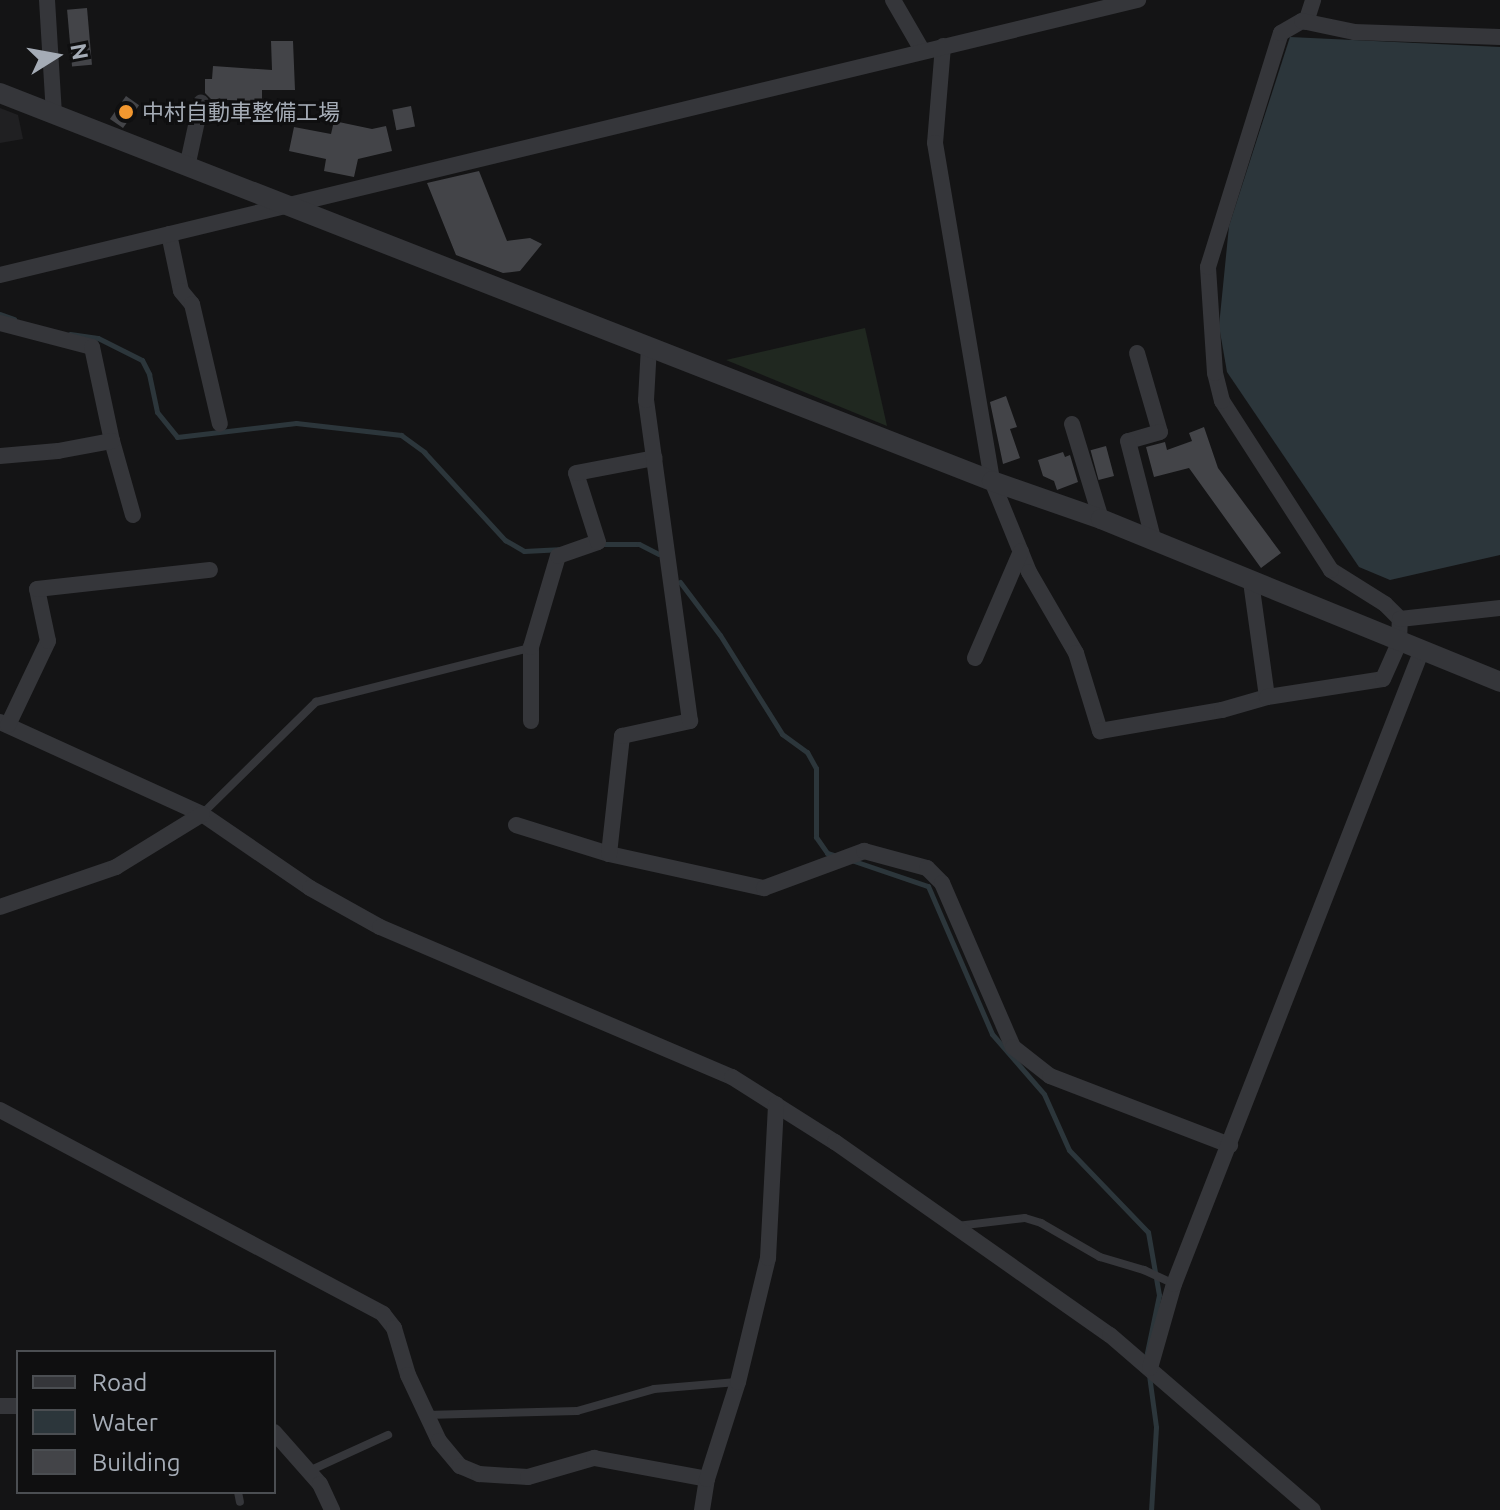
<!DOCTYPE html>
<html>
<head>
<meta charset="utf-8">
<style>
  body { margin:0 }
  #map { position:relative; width:1500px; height:1510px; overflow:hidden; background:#141415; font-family:Ubuntu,"Noto Sans JP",sans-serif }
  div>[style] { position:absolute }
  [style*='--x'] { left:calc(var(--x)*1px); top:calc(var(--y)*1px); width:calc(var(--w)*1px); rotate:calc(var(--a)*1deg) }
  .built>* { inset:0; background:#202022 }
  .green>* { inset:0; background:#202820 }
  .water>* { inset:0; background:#2c363b }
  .stream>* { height:5px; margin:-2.5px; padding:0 2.5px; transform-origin:2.5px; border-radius:2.5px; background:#2c363b }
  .building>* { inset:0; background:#434448; transform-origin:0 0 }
  .service>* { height:8px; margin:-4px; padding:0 4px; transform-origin:4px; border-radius:4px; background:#35363a }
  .minor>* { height:16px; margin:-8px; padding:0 8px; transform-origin:8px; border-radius:8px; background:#35363a }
  .tertiary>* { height:20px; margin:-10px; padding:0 10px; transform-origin:10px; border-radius:10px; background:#35363a }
  .dots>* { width:22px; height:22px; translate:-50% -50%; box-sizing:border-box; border:4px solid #0f0f10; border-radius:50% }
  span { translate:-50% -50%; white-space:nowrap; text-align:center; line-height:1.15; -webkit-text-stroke:6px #0f0f10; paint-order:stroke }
  .poi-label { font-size:22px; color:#a5acb6 }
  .left { translate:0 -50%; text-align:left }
  .legend { position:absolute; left:16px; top:1350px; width:260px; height:144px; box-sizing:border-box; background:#0f0f10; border:2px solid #4b4e52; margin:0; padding:10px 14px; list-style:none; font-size:24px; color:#a5acb6 }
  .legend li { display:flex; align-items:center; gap:16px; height:40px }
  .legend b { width:40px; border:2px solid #4b4e52 }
  .north { position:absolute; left:16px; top:16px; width:80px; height:80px; -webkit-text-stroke:6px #0f0f10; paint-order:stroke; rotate:79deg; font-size:22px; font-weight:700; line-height:32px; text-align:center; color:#a5acb6 }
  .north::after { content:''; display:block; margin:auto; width:28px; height:36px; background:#a5acb6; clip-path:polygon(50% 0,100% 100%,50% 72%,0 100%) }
</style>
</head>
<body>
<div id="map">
  <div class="built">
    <i style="clip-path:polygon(0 108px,18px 115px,23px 139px,0 143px)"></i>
  </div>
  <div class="green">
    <i style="clip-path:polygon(865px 328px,887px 426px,726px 360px)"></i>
  </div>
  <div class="water">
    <i style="clip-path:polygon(1290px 37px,1500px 47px,1500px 555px,1390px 580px,1359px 567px,1227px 372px,1219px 326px,1229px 226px)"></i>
  </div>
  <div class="stream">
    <i style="--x:0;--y:314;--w:15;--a:20"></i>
    <i style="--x:70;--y:334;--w:28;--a:8"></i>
    <i style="--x:98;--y:338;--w:49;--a:26.6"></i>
    <i style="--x:142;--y:360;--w:16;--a:63"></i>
    <i style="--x:149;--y:374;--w:39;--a:78"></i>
    <i style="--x:157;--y:412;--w:32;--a:51"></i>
    <i style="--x:177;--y:437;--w:120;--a:-6.7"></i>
    <i style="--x:296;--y:423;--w:106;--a:6.5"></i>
    <i style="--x:401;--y:435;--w:29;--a:36"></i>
    <i style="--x:424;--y:452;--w:120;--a:47.4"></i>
    <i style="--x:505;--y:540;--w:22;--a:30"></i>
    <i style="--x:524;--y:551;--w:34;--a:-3"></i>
    <i style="--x:603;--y:544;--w:36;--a:0"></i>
    <i style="--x:639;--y:544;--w:22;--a:27"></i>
    <i style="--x:680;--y:582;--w:66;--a:53"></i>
    <i style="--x:720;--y:635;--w:117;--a:57.9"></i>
    <i style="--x:782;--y:734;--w:31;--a:36"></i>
    <i style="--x:807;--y:752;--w:18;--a:61"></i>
    <i style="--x:816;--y:768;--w:69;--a:90"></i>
    <i style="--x:816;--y:837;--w:19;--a:55"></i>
    <i style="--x:827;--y:853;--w:10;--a:17"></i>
    <i style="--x:854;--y:861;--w:78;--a:18.7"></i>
    <i style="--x:928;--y:886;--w:161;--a:66.6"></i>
    <i style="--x:992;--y:1034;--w:79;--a:49.1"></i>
    <i style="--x:1044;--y:1094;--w:61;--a:65.9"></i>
    <i style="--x:1069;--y:1150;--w:114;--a:46.1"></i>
    <i style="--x:1148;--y:1232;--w:64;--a:80.1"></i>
    <i style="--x:1159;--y:1295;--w:63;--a:101.8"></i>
    <i style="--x:1149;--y:1375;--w:52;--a:82.3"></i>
    <i style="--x:1156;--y:1427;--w:83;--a:93.4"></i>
  </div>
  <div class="building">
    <i style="left:87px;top:8px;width:57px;height:20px;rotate:85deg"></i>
    <i style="clip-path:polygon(271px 41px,293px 41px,295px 90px,262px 90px,262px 102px,211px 99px,205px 93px,205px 79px,212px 79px,213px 66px,272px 70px)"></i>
    <i style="left:126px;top:96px;width:16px;height:28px;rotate:35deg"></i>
    <i style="left:411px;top:106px;width:21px;height:19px;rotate:79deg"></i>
    <i style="clip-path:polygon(334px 121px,372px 129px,386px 126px,392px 151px,358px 159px,354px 177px,324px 171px,326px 159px,289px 151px,294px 127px,331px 134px)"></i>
    <i style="clip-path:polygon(479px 171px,507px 241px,530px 238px,542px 244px,520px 271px,503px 273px,456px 255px,427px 183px)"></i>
    <i style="clip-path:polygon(1006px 396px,1017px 427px,1010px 429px,1020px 458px,1003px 464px,990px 402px)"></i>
    <i style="clip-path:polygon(1204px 427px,1218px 468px,1281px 553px,1261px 568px,1189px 468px,1154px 477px,1146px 447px,1165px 442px,1167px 450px,1192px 441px,1189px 433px)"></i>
    <i style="left:1106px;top:446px;width:31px;height:16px;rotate:75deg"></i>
    <i style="clip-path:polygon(1063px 452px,1065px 457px,1070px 455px,1078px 482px,1057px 490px,1054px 481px,1043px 476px,1038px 460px)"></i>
  </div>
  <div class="service">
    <i style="--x:202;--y:814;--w:160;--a:-44.5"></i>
    <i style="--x:316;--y:702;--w:221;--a:-14.2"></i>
    <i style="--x:957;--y:1226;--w:68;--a:-6.7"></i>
    <i style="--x:1025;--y:1218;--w:17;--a:17"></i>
    <i style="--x:1041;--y:1223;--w:68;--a:30"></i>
    <i style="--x:1100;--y:1257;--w:46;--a:16.5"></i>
    <i style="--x:1144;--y:1270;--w:33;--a:25"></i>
    <i style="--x:426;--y:1415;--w:151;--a:-1.5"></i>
    <i style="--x:577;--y:1411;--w:80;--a:-15.9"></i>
    <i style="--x:654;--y:1389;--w:83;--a:-4.8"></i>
    <i style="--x:309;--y:1471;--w:87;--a:-24.5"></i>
    <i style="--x:238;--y:1492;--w:10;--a:79"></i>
  </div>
  <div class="minor">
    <i style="--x:47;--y:0;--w:113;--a:86.5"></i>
    <i style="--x:893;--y:0;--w:58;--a:59.9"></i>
    <i style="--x:1306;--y:22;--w:23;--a:-72"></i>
    <i style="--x:943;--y:46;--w:97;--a:94.7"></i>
    <i style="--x:935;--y:143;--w:343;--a:80.4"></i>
    <i style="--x:992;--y:481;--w:98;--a:67.9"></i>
    <i style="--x:1029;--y:572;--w:94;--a:59.9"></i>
    <i style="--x:1076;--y:653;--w:82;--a:72.9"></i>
    <i style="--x:1100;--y:731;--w:124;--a:-9.8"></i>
    <i style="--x:1222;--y:710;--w:47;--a:-16.1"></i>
    <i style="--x:1267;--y:697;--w:117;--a:-97.9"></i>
    <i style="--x:187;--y:167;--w:66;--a:-77.7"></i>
    <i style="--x:169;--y:234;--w:58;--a:78.1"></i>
    <i style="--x:181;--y:291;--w:17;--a:50"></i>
    <i style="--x:192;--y:304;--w:123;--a:76.9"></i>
    <i style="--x:0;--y:275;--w:1171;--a:-13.59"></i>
    <i style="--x:0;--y:323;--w:95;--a:14.6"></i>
    <i style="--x:92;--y:347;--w:96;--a:78"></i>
    <i style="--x:112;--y:441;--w:77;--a:74.2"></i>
    <i style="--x:1137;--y:353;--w:82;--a:73.8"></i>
    <i style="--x:1160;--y:432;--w:33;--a:164"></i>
    <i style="--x:1128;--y:441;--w:104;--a:75.6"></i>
    <i style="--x:1072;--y:424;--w:99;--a:73"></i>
    <i style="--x:0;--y:456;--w:58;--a:-4.9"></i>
    <i style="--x:58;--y:451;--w:55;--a:-10.5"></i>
    <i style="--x:1400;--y:619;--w:21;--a:-135"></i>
    <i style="--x:1385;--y:604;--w:64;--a:-147.8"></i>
    <i style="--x:1331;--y:570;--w:201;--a:-122.8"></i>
    <i style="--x:1222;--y:401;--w:29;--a:-104"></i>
    <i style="--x:1215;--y:373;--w:106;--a:-93.8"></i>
    <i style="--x:1208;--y:267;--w:245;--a:-72.7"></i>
    <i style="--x:1281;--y:33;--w:24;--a:-30"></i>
    <i style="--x:1302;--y:21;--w:53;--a:11.9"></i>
    <i style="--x:1354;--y:32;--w:146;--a:2"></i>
    <i style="--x:975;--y:658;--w:116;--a:-66.7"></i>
    <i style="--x:1267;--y:697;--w:117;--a:-8.8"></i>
    <i style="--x:1383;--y:679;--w:39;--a:-66"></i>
    <i style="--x:1399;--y:643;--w:24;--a:-88"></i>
    <i style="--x:1400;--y:619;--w:101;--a:-6.3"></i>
    <i style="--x:531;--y:721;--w:74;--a:-90"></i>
    <i style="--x:531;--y:647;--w:95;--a:-73.5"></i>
    <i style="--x:558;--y:556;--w:42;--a:-19.3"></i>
    <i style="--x:598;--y:542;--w:72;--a:-107.7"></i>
    <i style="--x:576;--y:473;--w:80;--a:-10.8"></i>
    <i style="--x:0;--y:722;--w:222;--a:24.5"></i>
    <i style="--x:202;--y:814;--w:131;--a:34.4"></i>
    <i style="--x:310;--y:888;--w:80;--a:29.1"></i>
    <i style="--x:380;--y:927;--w:383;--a:23.1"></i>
    <i style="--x:732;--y:1077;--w:122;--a:32.3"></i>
    <i style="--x:835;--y:1142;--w:336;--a:35.1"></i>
    <i style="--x:1110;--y:1335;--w:268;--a:40.8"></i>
    <i style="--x:8;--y:725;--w:93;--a:-64.5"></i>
    <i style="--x:48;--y:641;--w:53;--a:-101.9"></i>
    <i style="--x:37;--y:589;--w:174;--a:-6.3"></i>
    <i style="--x:516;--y:825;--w:97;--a:17.3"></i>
    <i style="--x:609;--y:854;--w:159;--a:12.4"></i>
    <i style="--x:764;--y:888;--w:107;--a:-20.3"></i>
    <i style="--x:864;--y:851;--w:65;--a:15.1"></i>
    <i style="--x:927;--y:868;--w:21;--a:45"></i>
    <i style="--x:942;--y:883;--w:179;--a:66.6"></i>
    <i style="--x:1013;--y:1047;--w:47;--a:38.1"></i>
    <i style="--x:1050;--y:1076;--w:193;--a:21"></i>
    <i style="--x:609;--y:854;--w:119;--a:-83.7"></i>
    <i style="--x:622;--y:736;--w:70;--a:-12.4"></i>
    <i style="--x:690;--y:721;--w:324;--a:-97.8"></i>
    <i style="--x:646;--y:400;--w:53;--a:-86.8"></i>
    <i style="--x:0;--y:907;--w:123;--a:-19"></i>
    <i style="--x:116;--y:867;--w:101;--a:-31.6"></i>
    <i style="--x:0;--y:1110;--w:434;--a:28"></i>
    <i style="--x:383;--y:1314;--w:18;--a:52"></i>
    <i style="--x:394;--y:1328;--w:49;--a:73.4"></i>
    <i style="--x:408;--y:1375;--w:73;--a:64.8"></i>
    <i style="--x:439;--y:1441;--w:33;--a:50"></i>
    <i style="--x:460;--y:1466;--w:21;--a:23"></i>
    <i style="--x:479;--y:1474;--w:49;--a:3.5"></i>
    <i style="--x:528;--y:1477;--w:69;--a:-16.1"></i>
    <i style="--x:594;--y:1458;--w:115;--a:10.5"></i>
    <i style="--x:1150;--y:1368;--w:87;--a:-74.1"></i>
    <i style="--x:1174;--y:1284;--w:679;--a:-68.65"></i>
    <i style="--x:0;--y:1406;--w:18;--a:0"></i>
    <i style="--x:274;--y:1432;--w:69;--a:48.5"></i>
    <i style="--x:320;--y:1484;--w:29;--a:65"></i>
    <i style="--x:702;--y:1510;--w:31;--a:-81"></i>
    <i style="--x:707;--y:1479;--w:102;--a:-72.3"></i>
    <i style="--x:738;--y:1382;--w:128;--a:-76.4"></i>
    <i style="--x:768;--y:1258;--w:154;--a:-87"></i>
  </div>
  <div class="tertiary">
    <i style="--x:0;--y:93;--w:1065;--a:21.36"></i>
    <i style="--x:992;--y:481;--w:115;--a:19.2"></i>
    <i style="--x:1101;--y:519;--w:431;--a:22.2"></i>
  </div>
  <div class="dots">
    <i style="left:126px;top:112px;background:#f2972f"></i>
  </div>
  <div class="poi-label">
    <span class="left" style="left:142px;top:112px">中村自動車整備工場</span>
  </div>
  <ul class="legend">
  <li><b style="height:10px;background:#35363a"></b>Road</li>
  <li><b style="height:22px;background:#2c363b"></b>Water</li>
  <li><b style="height:22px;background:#434448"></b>Building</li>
  </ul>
  <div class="north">N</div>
</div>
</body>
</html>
